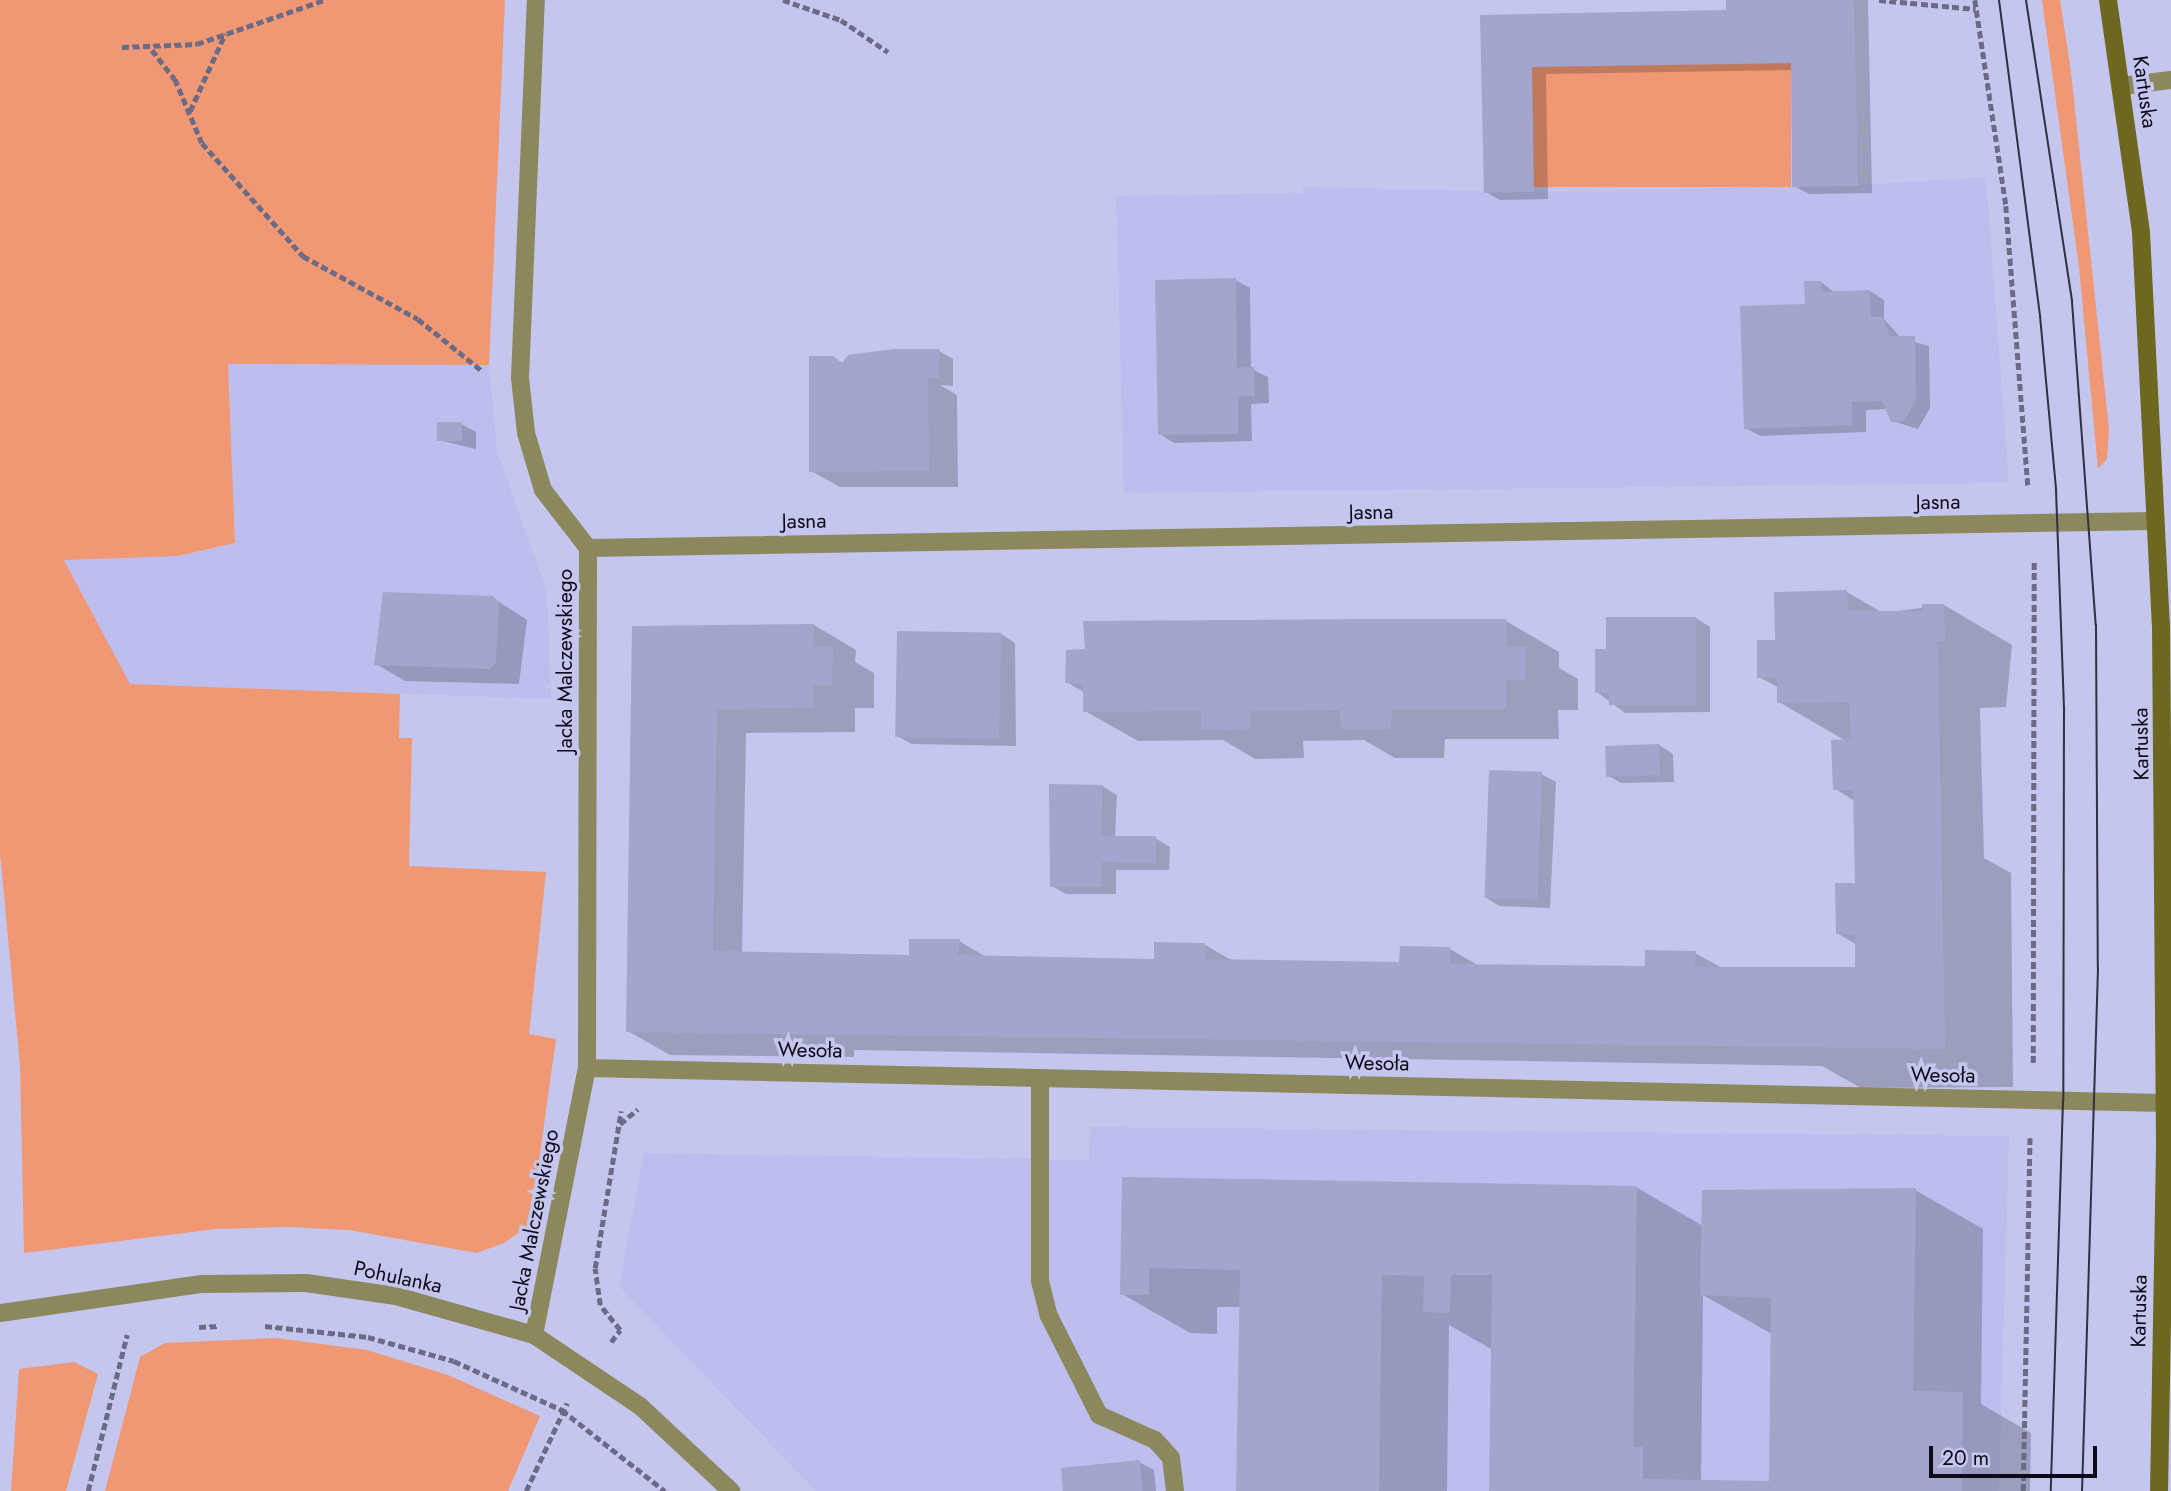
<!DOCTYPE html>
<html>
<head>
<meta charset="utf-8">
<style>
  body { margin:0 }
  #map { position:relative; width:2171px; height:1491px; overflow:hidden; background:#c4c6ee; font-family:Jost,sans-serif }
  div>[style] { position:absolute }
  [style*='--x'] { left:calc(var(--x)*1px); top:calc(var(--y)*1px); width:calc(var(--w)*1px); rotate:calc(var(--a)*1deg) }
  .built>* { inset:0; background:#bdbeee }
  .green>* { inset:0; background:#f09874; transform-origin:0 0 }
  .shadow>* { inset:0; background:#0003 }
  .building>* { inset:0; background:#a3a5cc; transform-origin:0 0 }
  .path>* { height:4.5px; margin-top:-2.25px; transform-origin:0; background:repeating-linear-gradient(90deg,#6b6b87 0 7px,transparent 0 10.5px) }
  .service>* { height:18px; margin:-9px; padding:0 9px; transform-origin:9px; border-radius:9px; background:#8c885d }
  .minor>* { height:18px; margin:-9px; padding:0 9px; transform-origin:9px; border-radius:9px; background:#8c885d }
  .secondary>* { height:18px; margin:-9px; padding:0 9px; transform-origin:9px; border-radius:9px; background:#6e6720 }
  .tram>* { height:2px; margin:-1px; padding:0 1px; transform-origin:1px; border-radius:1px; background:#303043 }
  span { translate:-50% -50%; white-space:nowrap; text-align:center; line-height:1.15; -webkit-text-stroke:7px #c4c6ee; paint-order:stroke }
  .street-label { font-size:21px; color:#0c0b19 }
  .scale { position:absolute; left:1929px; top:1446px; width:168px; height:32px; box-sizing:border-box; border:4px solid #0c0b19; border-top:0; padding-left:9px; font-size:21px; line-height:24px; white-space:nowrap; color:#0c0b19; -webkit-text-stroke:5px #c4c6ee; paint-order:stroke }
</style>
</head>
<body>
<div id="map">
  <div class="built">
    <i style="clip-path:polygon(1986px 177px,2009px 483px,1124px 493px,1116px 196px,1303px 193px,1303px 187px,1534px 192px,1861px 185px)"></i>
    <i style="clip-path:polygon(228px 364px,489px 365px,497px 451px,547px 592px,551px 699px,129px 684px,64px 559px,178px 556px,235px 543px)"></i>
    <i style="clip-path:polygon(1090px 1127px,2009px 1136px,1999px 1491px,816px 1491px,619px 1286px,644px 1153px,1089px 1160px)"></i>
  </div>
  <div class="green">
    <i style="clip-path:polygon(0 0,505px 0,489px 365px,228px 364px,235px 543px,178px 556px,64px 560px,130px 684px,400px 694px,399px 738px,412px 738px,409px 866px,546px 872px,529px 1034px,556px 1039px,530px 1225px,504px 1243px,477px 1253px,349px 1230px,288px 1227px,216px 1229px,24px 1253px,20px 1065px,0 853px)"></i>
    <i style="clip-path:polygon(2042px 0,2060px 0,2071px 72px,2109px 429px,2107px 459px,2098px 469px,2079px 267px)"></i>
    <i style="left:1791px;top:63px;width:124px;height:259px;rotate:90deg"></i>
    <i style="clip-path:polygon(276px 1338px,367px 1350px,448px 1375px,540px 1416px,508px 1491px,105px 1491px,140px 1357px,165px 1343px)"></i>
    <i style="clip-path:polygon(74px 1362px,98px 1374px,66px 1491px,11px 1491px,19px 1369px)"></i>
  </div>
  <div class="shadow">
    <i style="clip-path:polygon(1728px 0,1868px 0,1872px 193px,1809px 194px,1794px 186px,1793px 70px,1546px 74px,1548px 199px,1500px 200px,1486px 192px,1482px 16px,1728px 12px)"></i>
    <i style="clip-path:polygon(1235px 280px,1250px 288px,1251px 369px,1268px 377px,1269px 403px,1251px 404px,1252px 441px,1174px 443px,1160px 434px)"></i>
    <i style="clip-path:polygon(1821px 282px,1835px 293px,1870px 291px,1884px 300px,1884px 319px,1901px 338px,1929px 346px,1930px 408px,1918px 429px,1893px 421px,1887px 409px,1866px 410px,1866px 432px,1760px 436px,1746px 428px)"></i>
    <i style="clip-path:polygon(939px 351px,953px 359px,953px 386px,940px 385px,957px 395px,958px 487px,840px 487px,811px 471px,843px 364px)"></i>
    <i style="clip-path:polygon(461px 424px,476px 432px,476px 449px,438px 440px)"></i>
    <i style="clip-path:polygon(1847px 592px,1883px 613px,1944px 605px,2012px 645px,2006px 707px,1980px 708px,1984px 858px,2011px 873px,2013px 1087px,1861px 1088px,1822px 1066px,854px 1050px,854px 1057px,670px 1055px,628px 1031px,634px 628px,814px 625px,856px 650px,855px 662px,874px 673px,874px 708px,855px 708px,855px 732px,746px 733px,742px 955px,911px 956px,959px 941px,988px 958px,1156px 960px,1205px 945px,1233px 961px,1401px 964px,1450px 949px,1479px 966px,1646px 968px,1695px 953px,1724px 969px,1857px 969px,1857px 945px,1837px 933px,1857px 885px,1855px 801px,1835px 789px,1846px 741px,1779px 702px,1779px 688px,1759px 677px,1777px 641px)"></i>
    <i style="clip-path:polygon(493px 598px,527px 620px,519px 684px,405px 681px,376px 664px)"></i>
    <i style="clip-path:polygon(1696px 618px,1710px 627px,1710px 712px,1625px 713px,1597px 692px,1608px 651px)"></i>
    <i style="clip-path:polygon(1506px 621px,1559px 652px,1559px 668px,1578px 679px,1578px 710px,1558px 710px,1559px 739px,1445px 739px,1444px 758px,1395px 758px,1364px 740px,1303px 741px,1304px 758px,1255px 759px,1223px 740px,1138px 741px,1085px 711px,1085px 693px,1067px 682px)"></i>
    <i style="clip-path:polygon(1001px 634px,1015px 643px,1016px 746px,912px 744px,897px 736px)"></i>
    <i style="clip-path:polygon(1659px 745px,1673px 754px,1674px 782px,1621px 783px,1607px 775px)"></i>
    <i style="clip-path:polygon(1541px 774px,1556px 782px,1550px 908px,1499px 906px,1485px 897px)"></i>
    <i style="clip-path:polygon(1102px 786px,1117px 795px,1115px 838px,1155px 838px,1170px 847px,1169px 870px,1116px 870px,1116px 894px,1066px 894px,1052px 886px)"></i>
    <i style="clip-path:polygon(evenodd,1124px 1179px,1636px 1187px,1703px 1226px,1915px 1190px,1983px 1229px,1981px 1404px,2031px 1433px,2030px 1491px,1491px 1491px,1493px 1350px,1449px 1325px,1447px 1491px,1238px 1491px,1241px 1307px,1217px 1307px,1217px 1334px,1190px 1333px,1122px 1294px,1124px 1179px,1703px 1295px,1772px 1334px,1770px 1483px,1701px 1482px,1703px 1295px)"></i>
    <i style="clip-path:polygon(1139px 1462px,1154px 1470px,1156px 1491px,1065px 1491px)"></i>
  </div>
  <div class="building">
    <i style="clip-path:polygon(1726px 0,1854px 0,1858px 186px,1792px 187px,1791px 63px,1532px 67px,1534px 192px,1484px 193px,1480px 15px,1726px 10px)"></i>
    <i style="clip-path:polygon(1236px 278px,1237px 368px,1254px 367px,1255px 396px,1238px 396px,1238px 434px,1158px 435px,1155px 280px)"></i>
    <i style="clip-path:polygon(1804px 281px,1821px 281px,1822px 292px,1870px 290px,1871px 317px,1883px 317px,1890px 336px,1915px 336px,1916px 400px,1904px 421px,1891px 422px,1882px 401px,1852px 402px,1852px 425px,1744px 429px,1740px 306px,1805px 304px)"></i>
    <i style="clip-path:polygon(894px 349px,939px 349px,939px 378px,928px 378px,929px 471px,809px 472px,809px 356px,833px 356px,842px 363px,848px 355px)"></i>
    <i style="left:437px;top:422px;width:25px;height:19px"></i>
    <i style="clip-path:polygon(1847px 590px,1848px 611px,1922px 611px,1922px 604px,1944px 604px,1945px 641px,1938px 642px,1945px 1049px,626px 1032px,632px 626px,814px 624px,814px 647px,833px 647px,832px 685px,814px 685px,813px 708px,717px 709px,713px 951px,909px 955px,909px 939px,960px 939px,958px 955px,1154px 959px,1154px 942px,1205px 943px,1205px 959px,1399px 962px,1400px 946px,1450px 947px,1450px 964px,1645px 966px,1645px 950px,1696px 951px,1695px 967px,1855px 967px,1855px 935px,1836px 934px,1835px 883px,1855px 883px,1853px 790px,1833px 790px,1831px 740px,1851px 739px,1849px 702px,1777px 703px,1777px 677px,1757px 678px,1757px 640px,1775px 640px,1774px 592px)"></i>
    <i style="clip-path:polygon(383px 592px,493px 596px,499px 602px,496px 662px,490px 669px,374px 665px)"></i>
    <i style="clip-path:polygon(1606px 617px,1696px 617px,1696px 705px,1609px 705px,1609px 693px,1595px 693px,1595px 649px,1606px 649px)"></i>
    <i style="clip-path:polygon(1366px 619px,1506px 619px,1507px 646px,1526px 647px,1525px 680px,1506px 680px,1506px 709px,1392px 709px,1391px 729px,1341px 729px,1339px 710px,1251px 711px,1251px 729px,1226px 730px,1201px 729px,1201px 711px,1083px 712px,1083px 684px,1065px 683px,1066px 650px,1085px 649px,1083px 621px)"></i>
    <i style="left:897px;top:631px;width:104px;height:106px;rotate:1deg"></i>
    <i style="left:1659px;top:744px;width:31px;height:54px;rotate:88deg"></i>
    <i style="left:1489px;top:770px;width:53px;height:128px;rotate:2deg"></i>
    <i style="clip-path:polygon(1049px 784px,1103px 785px,1101px 836px,1156px 836px,1156px 863px,1102px 862px,1102px 887px,1050px 887px)"></i>
    <i style="clip-path:polygon(1122px 1177px,1637px 1186px,1633px 1447px,1643px 1447px,1643px 1479px,1769px 1481px,1771px 1298px,1700px 1295px,1702px 1190px,1916px 1188px,1913px 1391px,1963px 1392px,1962px 1491px,1489px 1491px,1492px 1275px,1451px 1275px,1450px 1313px,1423px 1312px,1424px 1276px,1382px 1275px,1379px 1491px,1236px 1491px,1240px 1270px,1149px 1268px,1149px 1295px,1120px 1295px)"></i>
    <i style="clip-path:polygon(1140px 1460px,1143px 1491px,1063px 1491px,1061px 1468px)"></i>
  </div>
  <div class="path">
    <i style="--x:783;--y:0;--w:61;--a:19"></i>
    <i style="--x:841;--y:20;--w:57;--a:34.2"></i>
    <i style="--x:1879;--y:0;--w:97;--a:5.3"></i>
    <i style="--x:1975;--y:0;--w:208;--a:81.4"></i>
    <i style="--x:2006;--y:206;--w:281;--a:85.5"></i>
    <i style="--x:122;--y:47;--w:75;--a:-2.3"></i>
    <i style="--x:197;--y:44;--w:134;--a:-19.1"></i>
    <i style="--x:152;--y:50;--w:37;--a:52"></i>
    <i style="--x:175;--y:79;--w:69;--a:67.1"></i>
    <i style="--x:202;--y:143;--w:152;--a:48.2"></i>
    <i style="--x:303;--y:256;--w:131;--a:28.7"></i>
    <i style="--x:418;--y:319;--w:81;--a:39"></i>
    <i style="--x:190;--y:111;--w:85;--a:-65.6"></i>
    <i style="--x:2033;--y:1063;--w:502;--a:-89.89"></i>
    <i style="--x:620;--y:1124;--w:23;--a:-40"></i>
    <i style="--x:265;--y:1326;--w:104;--a:6.1"></i>
    <i style="--x:368;--y:1337;--w:89;--a:15.6"></i>
    <i style="--x:454;--y:1361;--w:119;--a:24.4"></i>
    <i style="--x:562;--y:1410;--w:131;--a:38.2"></i>
    <i style="--x:199;--y:1327;--w:19;--a:-3"></i>
    <i style="--x:611;--y:1342;--w:15;--a:-53"></i>
    <i style="--x:620;--y:1330;--w:32;--a:-129"></i>
    <i style="--x:600;--y:1305;--w:37;--a:-98"></i>
    <i style="--x:595;--y:1268;--w:159;--a:-80.6"></i>
    <i style="--x:88;--y:1491;--w:161;--a:-76"></i>
    <i style="--x:526;--y:1491;--w:97;--a:-65"></i>
    <i style="--x:2023;--y:1491;--w:353;--a:-88.9"></i>
  </div>
  <div class="service">
    <i style="--x:1040;--y:1078;--w:203;--a:90"></i>
    <i style="--x:1040;--y:1281;--w:36;--a:76"></i>
    <i style="--x:1049;--y:1316;--w:111;--a:63.2"></i>
    <i style="--x:1099;--y:1415;--w:61;--a:24.1"></i>
    <i style="--x:1155;--y:1440;--w:24;--a:48"></i>
    <i style="--x:1171;--y:1458;--w:33;--a:83"></i>
  </div>
  <div class="minor">
    <i style="--x:2122;--y:86;--w:49;--a:-7"></i>
    <i style="--x:588;--y:548;--w:1567;--a:-0.99"></i>
    <i style="--x:587;--y:1068;--w:1578;--a:1.27"></i>
    <i style="--x:0;--y:1313;--w:204;--a:-8.2"></i>
    <i style="--x:202;--y:1284;--w:104;--a:-0.6"></i>
    <i style="--x:306;--y:1283;--w:91;--a:8.2"></i>
    <i style="--x:396;--y:1296;--w:143;--a:15.8"></i>
    <i style="--x:534;--y:1335;--w:128;--a:33.8"></i>
    <i style="--x:640;--y:1406;--w:125;--a:43"></i>
    <i style="--x:534;--y:1335;--w:272;--a:-78.8"></i>
    <i style="--x:587;--y:1068;--w:520;--a:-89.89"></i>
    <i style="--x:588;--y:548;--w:73;--a:-127.8"></i>
    <i style="--x:543;--y:490;--w:59;--a:-106.6"></i>
    <i style="--x:526;--y:433;--w:55;--a:-96.2"></i>
    <i style="--x:520;--y:378;--w:378;--a:-87.6"></i>
  </div>
  <div class="secondary">
    <i style="--x:2108;--y:0;--w:235;--a:81.9"></i>
    <i style="--x:2141;--y:233;--w:392;--a:87.1"></i>
    <i style="--x:2161;--y:624;--w:525;--a:89.56"></i>
    <i style="--x:2165;--y:1149;--w:342;--a:91"></i>
  </div>
  <div class="tram">
    <i style="--x:1999;--y:0;--w:319;--a:82.6"></i>
    <i style="--x:2040;--y:316;--w:175;--a:84.7"></i>
    <i style="--x:2056;--y:490;--w:218;--a:87.9"></i>
    <i style="--x:2064;--y:708;--w:393;--a:90.1"></i>
    <i style="--x:2063;--y:1101;--w:390;--a:91.8"></i>
    <i style="--x:2026;--y:0;--w:305;--a:81.3"></i>
    <i style="--x:2072;--y:302;--w:324;--a:85.8"></i>
    <i style="--x:2096;--y:625;--w:343;--a:89.7"></i>
    <i style="--x:2098;--y:968;--w:523;--a:91.75"></i>
  </div>
  <div class="street-label">
    <span style="left:2145px;top:92px;rotate:82deg">Kartuska</span>
    <span style="left:1938px;top:502px;rotate:-1deg">Jasna</span>
    <span style="left:1371px;top:512px;rotate:-1deg">Jasna</span>
    <span style="left:804px;top:521px;rotate:-1deg">Jasna</span>
    <span style="left:565px;top:661px;rotate:-90deg">Jacka Malczewskiego</span>
    <span style="left:2141px;top:744px;rotate:-91deg">Kartuska</span>
    <span style="left:810px;top:1050px;rotate:1deg">Wesoła</span>
    <span style="left:1377px;top:1063px;rotate:1deg">Wesoła</span>
    <span style="left:1943px;top:1075px;rotate:1deg">Wesoła</span>
    <span style="left:534px;top:1220px;rotate:-79deg">Jacka Malczewskiego</span>
    <span style="left:398px;top:1277px;rotate:12deg">Pohulanka</span>
    <span style="left:2139px;top:1311px;rotate:-89deg">Kartuska</span>
  </div>
  <div class="scale">20 m</div>
</div>
</body>
</html>
